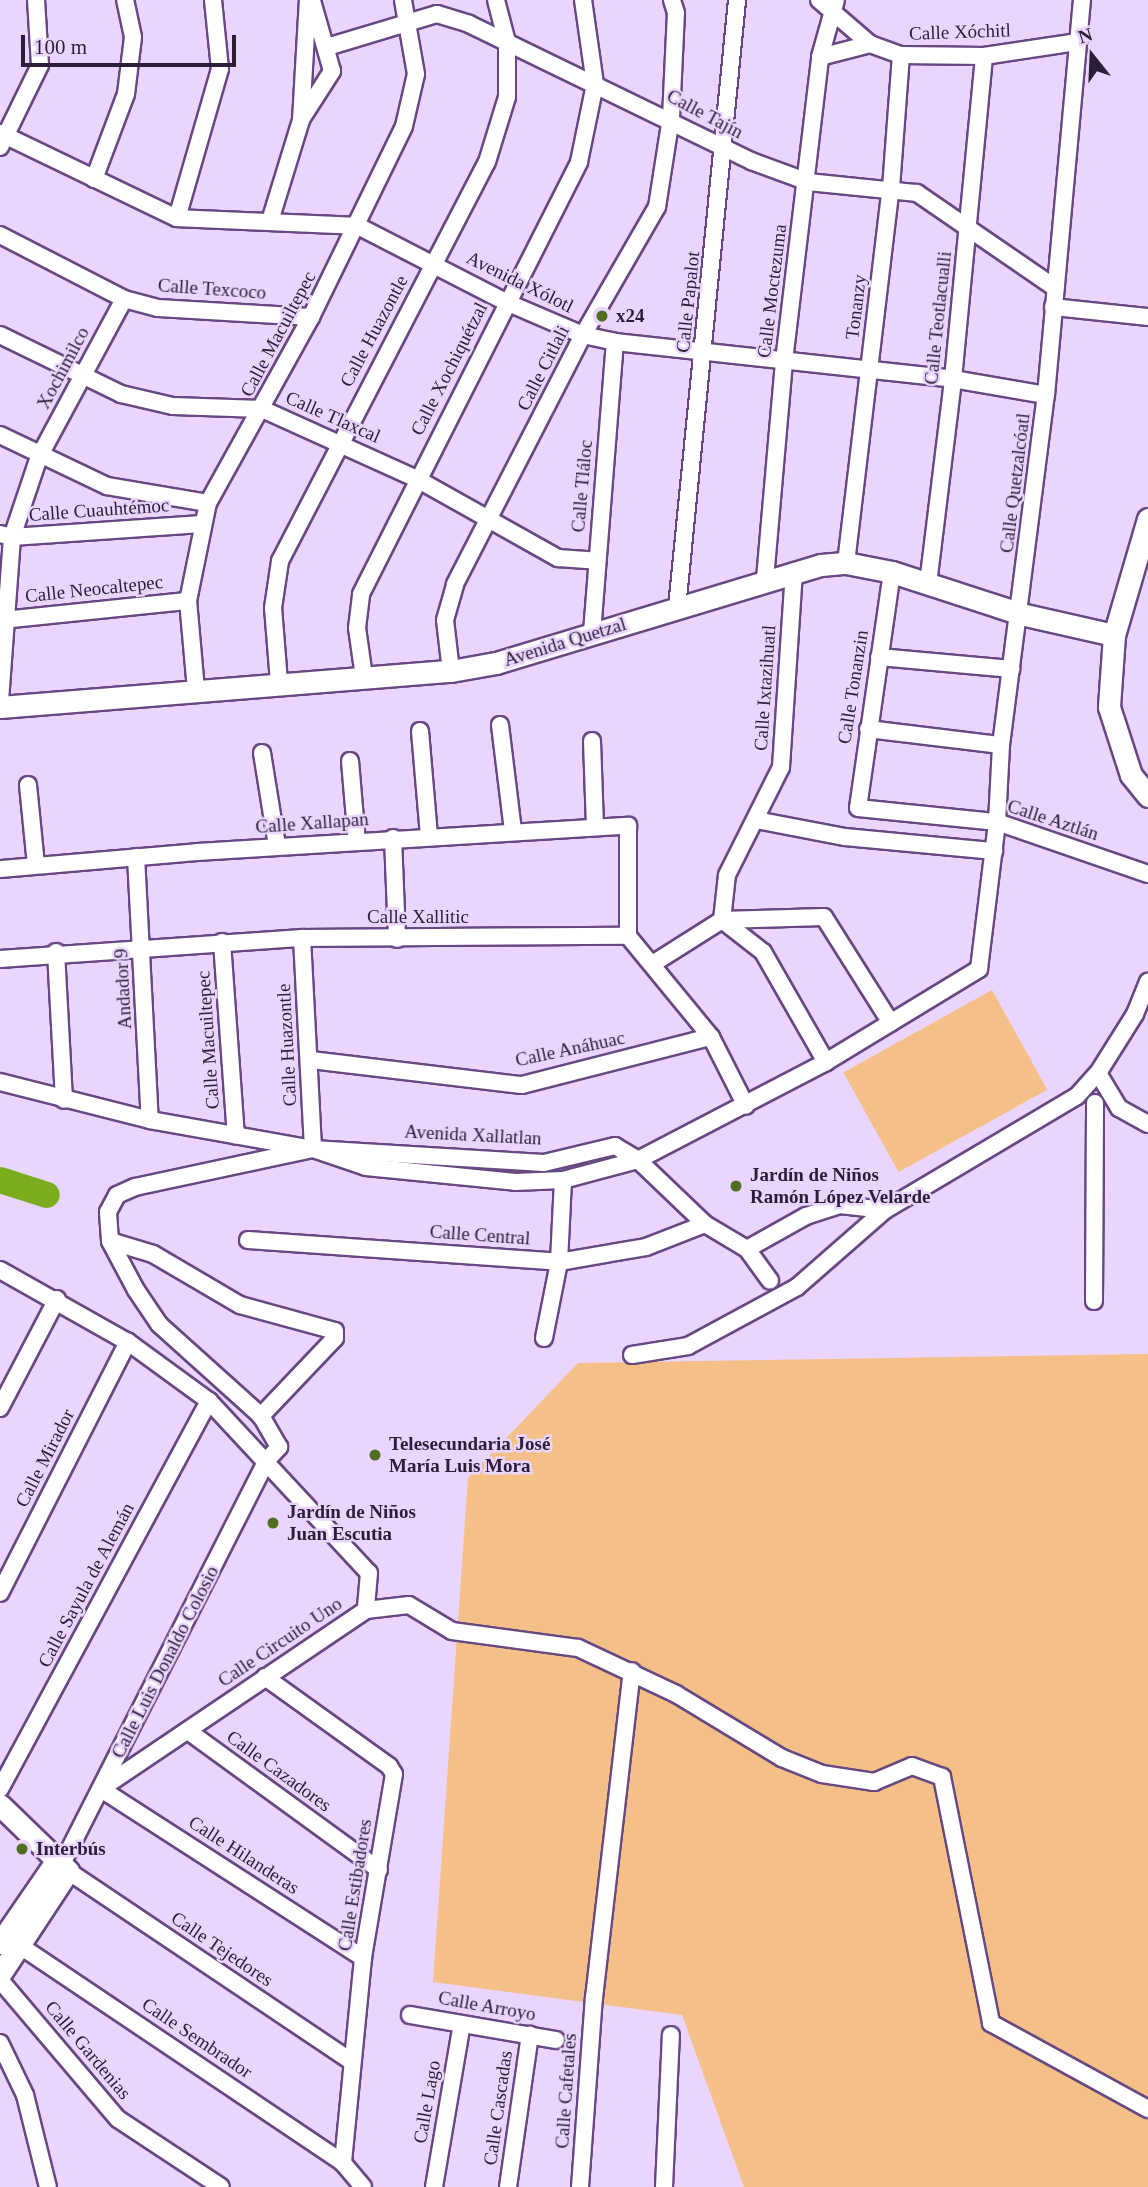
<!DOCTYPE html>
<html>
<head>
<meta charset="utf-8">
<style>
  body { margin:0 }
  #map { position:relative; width:1148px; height:2187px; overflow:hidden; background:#e9d5fe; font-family:"Times New Roman",serif }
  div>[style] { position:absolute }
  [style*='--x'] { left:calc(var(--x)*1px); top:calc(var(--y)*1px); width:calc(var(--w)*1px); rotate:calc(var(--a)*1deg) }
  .green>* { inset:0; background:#f5c088; transform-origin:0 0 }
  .river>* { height:26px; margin:-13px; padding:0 13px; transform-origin:13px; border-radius:13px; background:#7bac1e }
  .roads { filter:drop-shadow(2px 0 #674882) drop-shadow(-2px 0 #674882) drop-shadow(0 2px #674882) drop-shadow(0 -2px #674882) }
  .minor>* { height:16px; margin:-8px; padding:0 8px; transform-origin:8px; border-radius:8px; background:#fff }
  .tertiary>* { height:21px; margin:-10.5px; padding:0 10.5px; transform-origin:10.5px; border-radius:10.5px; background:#fff }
  .dots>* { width:19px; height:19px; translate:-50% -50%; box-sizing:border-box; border:4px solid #e9d5fe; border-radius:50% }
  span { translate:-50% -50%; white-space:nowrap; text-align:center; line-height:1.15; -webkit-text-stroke:5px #e9d5fe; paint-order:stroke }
  .street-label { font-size:19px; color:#2c1e37 }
  .poi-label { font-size:19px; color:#2c1e37; font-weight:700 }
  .left { translate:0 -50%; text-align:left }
  .north { position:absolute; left:1057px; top:21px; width:70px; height:70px; -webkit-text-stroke:5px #e9d5fe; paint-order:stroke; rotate:342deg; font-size:19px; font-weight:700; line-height:28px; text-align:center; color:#2c1e37 }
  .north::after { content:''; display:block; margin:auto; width:24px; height:32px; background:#2c1e37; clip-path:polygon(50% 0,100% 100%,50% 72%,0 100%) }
  .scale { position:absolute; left:21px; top:35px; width:215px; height:32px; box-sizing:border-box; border:4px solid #2c1e37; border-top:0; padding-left:9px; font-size:21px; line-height:24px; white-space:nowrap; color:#2c1e37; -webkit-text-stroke:5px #e9d5fe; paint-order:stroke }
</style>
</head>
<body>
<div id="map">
  <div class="green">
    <i style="left:992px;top:990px;width:114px;height:170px;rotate:61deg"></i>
    <i style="clip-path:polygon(1148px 1354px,1148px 2187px,744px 2187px,682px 2015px,433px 1982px,468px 1478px,578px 1363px)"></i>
  </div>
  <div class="river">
    <i style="--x:0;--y:1180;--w:49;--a:17.7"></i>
  </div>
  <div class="roads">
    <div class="minor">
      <i style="--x:819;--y:0;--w:67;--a:40.8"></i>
      <i style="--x:870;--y:44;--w:33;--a:20"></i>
      <i style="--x:901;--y:55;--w:83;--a:0.7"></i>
      <i style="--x:984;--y:56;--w:95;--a:-8.5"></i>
      <i style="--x:327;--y:47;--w:115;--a:-16.7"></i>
      <i style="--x:437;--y:14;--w:34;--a:17"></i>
      <i style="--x:469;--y:24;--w:314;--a:25.9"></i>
      <i style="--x:751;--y:161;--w:61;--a:20.2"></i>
      <i style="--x:808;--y:182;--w:110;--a:5.8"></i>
      <i style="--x:917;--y:193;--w:168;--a:34.5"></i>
      <i style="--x:820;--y:57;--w:52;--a:-14.6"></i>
      <i style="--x:302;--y:118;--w:56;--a:-57.4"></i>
      <i style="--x:332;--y:71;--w:73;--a:-105.9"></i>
      <i style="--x:0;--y:133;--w:196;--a:25.7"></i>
      <i style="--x:177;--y:218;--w:181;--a:2.5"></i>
      <i style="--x:358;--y:226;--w:166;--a:27.2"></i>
      <i style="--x:506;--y:302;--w:84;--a:23.2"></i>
      <i style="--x:583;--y:335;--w:33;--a:12"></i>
      <i style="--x:615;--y:342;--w:340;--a:6.2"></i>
      <i style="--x:953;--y:379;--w:94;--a:9.8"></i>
      <i style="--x:0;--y:147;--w:91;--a:-64"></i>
      <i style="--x:40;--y:65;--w:65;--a:-93.5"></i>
      <i style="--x:94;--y:179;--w:91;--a:-69.4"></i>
      <i style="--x:126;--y:94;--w:57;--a:-83"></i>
      <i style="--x:133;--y:37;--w:38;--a:-102"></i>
      <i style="--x:177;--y:218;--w:155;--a:-73.9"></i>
      <i style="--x:220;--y:69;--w:69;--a:-95.8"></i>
      <i style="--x:270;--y:221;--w:106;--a:-72.9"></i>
      <i style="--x:301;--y:120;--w:120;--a:-86.7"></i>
      <i style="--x:0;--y:235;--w:140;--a:27.3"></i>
      <i style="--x:124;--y:299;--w:35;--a:15"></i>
      <i style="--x:158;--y:308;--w:153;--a:3.4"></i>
      <i style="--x:1053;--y:307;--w:96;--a:6"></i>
      <i style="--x:0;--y:335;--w:135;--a:26"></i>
      <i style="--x:121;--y:394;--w:53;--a:13"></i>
      <i style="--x:173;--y:406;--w:89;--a:1.9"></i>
      <i style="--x:262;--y:409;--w:170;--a:24.3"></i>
      <i style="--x:417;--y:479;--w:162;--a:29.3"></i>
      <i style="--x:558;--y:558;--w:39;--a:4"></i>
      <i style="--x:0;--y:435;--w:119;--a:25.5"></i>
      <i style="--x:107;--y:486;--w:102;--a:9.6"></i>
      <i style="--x:0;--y:534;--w:12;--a:14"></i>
      <i style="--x:12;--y:537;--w:190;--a:-3.9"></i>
      <i style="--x:846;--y:563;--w:378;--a:-83.2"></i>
      <i style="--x:891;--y:188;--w:133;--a:-85.7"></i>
      <i style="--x:892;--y:572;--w:238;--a:98.2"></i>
      <i style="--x:858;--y:808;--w:140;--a:5.8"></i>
      <i style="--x:997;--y:822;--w:160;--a:19"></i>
      <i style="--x:765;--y:579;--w:219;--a:-85"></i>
      <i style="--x:784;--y:361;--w:306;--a:-83.2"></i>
      <i style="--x:820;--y:57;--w:59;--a:-74.3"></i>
      <i style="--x:928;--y:584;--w:207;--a:-83"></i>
      <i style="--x:953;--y:379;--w:324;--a:-84.5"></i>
      <i style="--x:677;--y:608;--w:611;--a:-84.36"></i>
      <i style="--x:3;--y:620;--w:186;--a:-5.9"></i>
      <i style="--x:592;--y:633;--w:292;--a:-85.5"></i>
      <i style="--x:879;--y:657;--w:133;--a:5.2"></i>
      <i style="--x:451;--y:671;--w:51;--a:-96.7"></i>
      <i style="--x:445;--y:620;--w:37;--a:-74"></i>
      <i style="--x:455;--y:584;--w:280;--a:-62.8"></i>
      <i style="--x:583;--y:335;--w:148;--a:-60"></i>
      <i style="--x:657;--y:207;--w:90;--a:-81.1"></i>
      <i style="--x:671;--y:118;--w:105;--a:-87.3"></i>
      <i style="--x:676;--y:13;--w:14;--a:-107"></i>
      <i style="--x:364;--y:677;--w:49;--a:-98.1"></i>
      <i style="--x:357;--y:628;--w:34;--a:-83"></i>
      <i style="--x:361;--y:594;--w:484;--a:-63.2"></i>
      <i style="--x:579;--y:162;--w:80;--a:-78.4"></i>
      <i style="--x:595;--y:84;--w:85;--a:-98.1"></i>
      <i style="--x:279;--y:682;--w:74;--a:-94.6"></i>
      <i style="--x:273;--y:608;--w:48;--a:-81.5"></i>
      <i style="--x:280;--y:561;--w:449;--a:-62.6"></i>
      <i style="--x:487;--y:162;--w:68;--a:-72.9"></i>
      <i style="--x:507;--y:97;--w:55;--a:-90"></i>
      <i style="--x:507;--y:42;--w:43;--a:-104.7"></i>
      <i style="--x:196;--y:690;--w:89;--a:-95.1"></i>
      <i style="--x:188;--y:601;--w:100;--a:-78.5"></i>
      <i style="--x:208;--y:503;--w:213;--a:-61"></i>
      <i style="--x:311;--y:317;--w:212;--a:-64"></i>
      <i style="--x:404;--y:126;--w:53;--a:-77"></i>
      <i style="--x:416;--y:74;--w:75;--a:-100"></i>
      <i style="--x:0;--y:701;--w:164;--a:-85.8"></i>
      <i style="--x:12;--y:537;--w:84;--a:-71.4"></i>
      <i style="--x:39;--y:457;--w:179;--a:-61.7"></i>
      <i style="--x:500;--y:725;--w:107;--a:83"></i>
      <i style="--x:868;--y:729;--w:134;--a:6.9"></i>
      <i style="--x:420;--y:731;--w:105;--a:85.1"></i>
      <i style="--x:592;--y:741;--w:86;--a:88"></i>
      <i style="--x:262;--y:753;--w:94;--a:80.8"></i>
      <i style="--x:350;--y:761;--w:81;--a:85.1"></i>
      <i style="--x:28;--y:785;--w:80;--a:84.3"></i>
      <i style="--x:756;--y:820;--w:91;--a:10.8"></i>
      <i style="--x:845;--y:837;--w:150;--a:5.4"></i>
      <i style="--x:393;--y:838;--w:101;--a:87.7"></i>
      <i style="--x:136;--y:857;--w:263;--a:87"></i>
      <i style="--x:0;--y:869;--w:198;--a:-4.9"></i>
      <i style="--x:197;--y:852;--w:432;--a:-3.5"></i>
      <i style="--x:628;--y:826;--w:110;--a:90"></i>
      <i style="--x:722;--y:920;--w:45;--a:-83.7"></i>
      <i style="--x:727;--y:875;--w:121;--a:-63.4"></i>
      <i style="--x:781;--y:767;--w:196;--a:-86.2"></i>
      <i style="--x:722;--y:920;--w:102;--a:-1.7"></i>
      <i style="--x:824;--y:917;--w:125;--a:57.7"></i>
      <i style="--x:722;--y:920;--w:52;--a:38"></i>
      <i style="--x:763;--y:952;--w:127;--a:60.2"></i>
      <i style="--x:302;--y:938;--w:211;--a:87"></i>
      <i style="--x:222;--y:942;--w:194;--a:85.9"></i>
      <i style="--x:56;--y:952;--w:148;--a:86.9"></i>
      <i style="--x:0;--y:959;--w:303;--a:-4"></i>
      <i style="--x:302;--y:938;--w:326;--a:-0.4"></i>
      <i style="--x:628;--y:936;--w:131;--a:50.6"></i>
      <i style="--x:711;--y:1037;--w:77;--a:63.1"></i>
      <i style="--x:654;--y:963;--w:80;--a:-32.3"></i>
      <i style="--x:311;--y:1060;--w:212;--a:6.8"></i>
      <i style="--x:522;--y:1085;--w:195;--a:-14.3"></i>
      <i style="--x:1098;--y:1073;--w:41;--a:59"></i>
      <i style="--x:1119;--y:1108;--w:33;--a:29"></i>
      <i style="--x:0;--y:1082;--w:155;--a:14.2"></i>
      <i style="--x:150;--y:1120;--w:166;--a:10.1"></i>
      <i style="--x:313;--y:1149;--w:231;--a:3.5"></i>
      <i style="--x:544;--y:1163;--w:73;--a:-13.5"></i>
      <i style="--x:615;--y:1146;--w:27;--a:31"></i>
      <i style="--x:638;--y:1160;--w:212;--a:-27.5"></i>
      <i style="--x:826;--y:1062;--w:179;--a:-31.3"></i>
      <i style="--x:979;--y:969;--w:148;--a:-83"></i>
      <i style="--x:997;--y:822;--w:77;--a:-87"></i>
      <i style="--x:1001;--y:745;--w:353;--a:-82.7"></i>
      <i style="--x:1046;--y:395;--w:397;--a:-84.8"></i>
      <i style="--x:248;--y:1240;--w:312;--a:4"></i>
      <i style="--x:559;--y:1262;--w:88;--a:-9.8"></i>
      <i style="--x:646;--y:1247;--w:63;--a:-21.3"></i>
      <i style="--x:110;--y:1241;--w:45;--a:16.8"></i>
      <i style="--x:153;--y:1254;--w:101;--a:30.4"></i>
      <i style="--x:240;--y:1305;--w:98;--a:15.3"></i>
      <i style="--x:335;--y:1331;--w:7;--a:90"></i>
      <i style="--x:335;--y:1338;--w:108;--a:133.5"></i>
      <i style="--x:747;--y:1249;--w:39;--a:54"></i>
      <i style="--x:0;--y:1270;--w:147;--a:29.4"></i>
      <i style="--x:128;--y:1342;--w:100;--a:36.1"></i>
      <i style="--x:209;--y:1401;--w:235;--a:47.1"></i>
      <i style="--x:369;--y:1573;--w:37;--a:95"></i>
      <i style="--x:366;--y:1610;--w:320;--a:146"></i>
      <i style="--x:101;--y:1789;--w:312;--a:32.8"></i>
      <i style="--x:1094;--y:1301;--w:198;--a:-89.7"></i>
      <i style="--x:544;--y:1338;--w:77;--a:-78.8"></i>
      <i style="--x:559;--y:1262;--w:82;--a:-87.2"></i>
      <i style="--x:632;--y:1355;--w:57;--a:-9.1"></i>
      <i style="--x:688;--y:1346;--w:124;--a:-28.4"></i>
      <i style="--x:797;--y:1287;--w:117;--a:-41.2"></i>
      <i style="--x:885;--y:1210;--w:223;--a:-30.7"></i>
      <i style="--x:1077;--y:1096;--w:31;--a:-48"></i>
      <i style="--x:1098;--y:1073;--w:70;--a:-57.9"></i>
      <i style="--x:1135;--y:1014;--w:35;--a:-68"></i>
      <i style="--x:0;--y:1408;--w:123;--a:-62.4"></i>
      <i style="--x:0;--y:1593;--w:282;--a:-63"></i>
      <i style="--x:366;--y:1610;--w:43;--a:-6.6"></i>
      <i style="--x:409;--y:1605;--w:50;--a:31.2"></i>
      <i style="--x:452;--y:1631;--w:127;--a:7.7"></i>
      <i style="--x:578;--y:1648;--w:108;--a:25.1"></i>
      <i style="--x:676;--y:1694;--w:124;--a:31.1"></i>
      <i style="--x:782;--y:1758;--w:43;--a:21.8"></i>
      <i style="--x:822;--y:1774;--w:53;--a:8.7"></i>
      <i style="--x:874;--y:1782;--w:41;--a:-22.8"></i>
      <i style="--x:912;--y:1766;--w:32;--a:20"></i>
      <i style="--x:942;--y:1777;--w:251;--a:78.7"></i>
      <i style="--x:991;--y:2023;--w:179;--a:28.7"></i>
      <i style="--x:265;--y:1677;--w:153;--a:35.7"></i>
      <i style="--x:389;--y:1766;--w:9;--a:58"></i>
      <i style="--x:394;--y:1774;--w:187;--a:99.6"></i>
      <i style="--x:363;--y:1958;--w:206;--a:95.6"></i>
      <i style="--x:188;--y:1731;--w:236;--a:36"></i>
      <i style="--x:0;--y:1789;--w:441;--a:-61.7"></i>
      <i style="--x:62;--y:1864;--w:453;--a:-63.1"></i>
      <i style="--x:267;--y:1460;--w:18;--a:-47"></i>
      <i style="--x:279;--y:1447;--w:36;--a:-120"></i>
      <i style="--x:261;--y:1416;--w:137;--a:-138"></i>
      <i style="--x:159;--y:1324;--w:41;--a:-124.1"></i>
      <i style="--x:136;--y:1290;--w:55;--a:-118"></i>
      <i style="--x:110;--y:1241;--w:29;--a:-94"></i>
      <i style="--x:108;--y:1212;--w:19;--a:-62"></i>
      <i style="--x:117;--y:1195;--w:20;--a:-24"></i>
      <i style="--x:135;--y:1187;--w:182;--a:-12.1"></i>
      <i style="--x:313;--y:1149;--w:56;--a:18.8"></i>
      <i style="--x:366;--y:1167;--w:150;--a:5.7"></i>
      <i style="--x:515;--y:1182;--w:48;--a:-2.4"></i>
      <i style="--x:563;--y:1180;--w:78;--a:-14.9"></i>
      <i style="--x:638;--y:1160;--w:93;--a:43.7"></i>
      <i style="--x:705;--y:1224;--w:49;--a:30.8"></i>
      <i style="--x:747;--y:1249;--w:68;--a:-29.2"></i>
      <i style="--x:806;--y:1216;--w:36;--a:-18"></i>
      <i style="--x:840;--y:1205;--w:45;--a:6.3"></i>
      <i style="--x:68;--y:1871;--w:341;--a:33.9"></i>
      <i style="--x:10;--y:1939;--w:401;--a:33.9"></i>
      <i style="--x:343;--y:2163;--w:31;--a:50"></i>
      <i style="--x:0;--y:1980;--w:182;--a:49.7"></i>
      <i style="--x:118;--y:2119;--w:123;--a:33.4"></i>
      <i style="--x:410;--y:2015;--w:148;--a:9.7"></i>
      <i style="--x:0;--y:2043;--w:58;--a:64.3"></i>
      <i style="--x:25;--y:2095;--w:95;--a:76"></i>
      <i style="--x:434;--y:2187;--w:165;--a:-80.3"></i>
      <i style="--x:508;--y:2187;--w:154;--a:-81.8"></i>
      <i style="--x:580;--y:2187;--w:190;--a:-85.8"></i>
      <i style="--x:594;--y:1998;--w:329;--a:-83.4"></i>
      <i style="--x:664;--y:2187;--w:152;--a:-87.4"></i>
    </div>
    <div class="tertiary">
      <i style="--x:1148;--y:519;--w:121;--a:106.3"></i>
      <i style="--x:1114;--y:635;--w:72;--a:94"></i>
      <i style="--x:1109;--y:707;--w:71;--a:72.1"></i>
      <i style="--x:1131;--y:775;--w:27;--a:51"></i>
      <i style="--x:0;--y:707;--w:452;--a:-4.6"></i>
      <i style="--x:451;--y:671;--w:46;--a:-10.1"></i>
      <i style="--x:496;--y:663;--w:339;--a:-16.8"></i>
      <i style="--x:821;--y:565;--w:25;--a:-5"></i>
      <i style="--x:846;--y:563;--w:47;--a:11.1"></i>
      <i style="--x:892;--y:572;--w:136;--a:18"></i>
      <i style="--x:1021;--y:614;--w:95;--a:12.7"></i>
      <i style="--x:0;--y:1805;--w:95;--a:44.1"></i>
      <i style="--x:68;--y:1871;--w:123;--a:123.4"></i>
      <i style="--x:0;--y:1943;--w:101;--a:-55.5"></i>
    </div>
  </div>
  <div class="dots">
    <i style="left:602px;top:316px;background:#506d21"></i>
    <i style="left:736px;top:1186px;background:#506d21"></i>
    <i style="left:375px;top:1455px;background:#506d21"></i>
    <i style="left:273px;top:1523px;background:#506d21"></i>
    <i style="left:22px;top:1849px;background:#506d21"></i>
  </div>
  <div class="street-label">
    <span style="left:960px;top:32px;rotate:-2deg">Calle Xóchitl</span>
    <span style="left:705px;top:114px;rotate:28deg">Calle Tajín</span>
    <span style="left:520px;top:282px;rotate:26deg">Avenida Xólotl</span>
    <span style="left:212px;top:289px;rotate:4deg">Calle Texcoco</span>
    <span style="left:772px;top:291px;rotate:-83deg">Calle Moctezuma</span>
    <span style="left:688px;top:302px;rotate:-84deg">Calle Papalot</span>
    <span style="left:856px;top:307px;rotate:-83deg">Tonanzy</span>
    <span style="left:938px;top:318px;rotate:-84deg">Calle Teotlacualli</span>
    <span style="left:374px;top:331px;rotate:-62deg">Calle Huazontle</span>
    <span style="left:278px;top:334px;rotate:-62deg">Calle Macuiltepec</span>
    <span style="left:63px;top:368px;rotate:-62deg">Xochimilco</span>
    <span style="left:543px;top:368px;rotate:-63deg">Calle Citlali</span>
    <span style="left:449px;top:369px;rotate:-63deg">Calle Xochiquétzal</span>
    <span style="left:333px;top:417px;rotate:24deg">Calle Tlaxcal</span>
    <span style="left:1015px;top:483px;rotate:-83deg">Calle Quetzalcóatl</span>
    <span style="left:582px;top:486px;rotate:-85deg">Calle Tláloc</span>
    <span style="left:99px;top:510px;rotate:-4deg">Calle Cuauhtémoc</span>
    <span style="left:94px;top:589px;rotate:-6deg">Calle Neocaltepec</span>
    <span style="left:565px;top:642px;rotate:-17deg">Avenida Quetzal</span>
    <span style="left:853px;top:687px;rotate:-81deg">Calle Tonanzin</span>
    <span style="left:765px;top:688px;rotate:-86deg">Calle Ixtazihuatl</span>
    <span style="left:1053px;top:820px;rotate:18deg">Calle Aztlán</span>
    <span style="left:312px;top:823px;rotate:-4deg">Calle Xallapan</span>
    <span style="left:418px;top:917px">Calle Xallitic</span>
    <span style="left:123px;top:989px;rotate:-93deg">Andador 9</span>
    <span style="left:208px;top:1040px;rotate:-94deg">Calle Macuiltepec</span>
    <span style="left:287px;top:1045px;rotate:-93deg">Calle Huazontle</span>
    <span style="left:570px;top:1049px;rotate:-12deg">Calle Anáhuac</span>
    <span style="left:473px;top:1135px;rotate:3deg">Avenida Xallatlan</span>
    <span style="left:480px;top:1235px;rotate:4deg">Calle Central</span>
    <span style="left:45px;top:1458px;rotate:-63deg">Calle Mirador</span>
    <span style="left:86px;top:1585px;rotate:-62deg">Calle Sayula de Alemán</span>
    <span style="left:280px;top:1642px;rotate:-34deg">Calle Circuito Uno</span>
    <span style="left:165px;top:1662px;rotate:-63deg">Calle Luis Donaldo Colosio</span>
    <span style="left:279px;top:1771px;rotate:36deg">Calle Cazadores</span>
    <span style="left:244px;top:1855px;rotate:33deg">Calle Hilanderas</span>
    <span style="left:355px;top:1885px;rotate:-81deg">Calle Estibadores</span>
    <span style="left:222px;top:1949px;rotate:34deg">Calle Tejedores</span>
    <span style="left:487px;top:2006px;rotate:10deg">Calle Arroyo</span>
    <span style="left:197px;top:2038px;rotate:34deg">Calle Sembrador</span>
    <span style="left:88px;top:2050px;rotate:50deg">Calle Gardenias</span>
    <span style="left:566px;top:2091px;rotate:-86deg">Calle Cafetales</span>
    <span style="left:427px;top:2102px;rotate:-80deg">Calle Lago</span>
    <span style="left:498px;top:2108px;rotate:-82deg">Calle Cascadas</span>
  </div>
  <div class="poi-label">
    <span class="left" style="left:616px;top:316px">x24</span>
    <span class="left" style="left:750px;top:1186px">Jardín de Niños<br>Ramón López Velarde</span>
    <span class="left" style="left:389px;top:1455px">Telesecundaria José<br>María Luis Mora</span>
    <span class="left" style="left:287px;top:1523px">Jardín de Niños<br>Juan Escutia</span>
    <span class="left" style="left:36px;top:1849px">Interbús</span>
  </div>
  <div class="north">N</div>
  <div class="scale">100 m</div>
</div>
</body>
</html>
